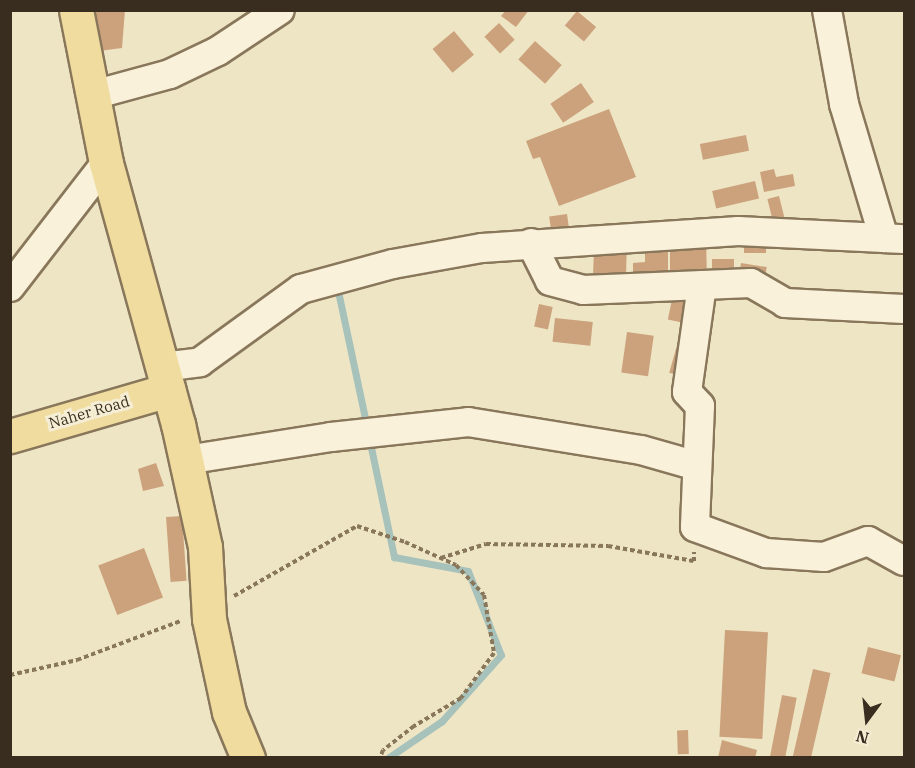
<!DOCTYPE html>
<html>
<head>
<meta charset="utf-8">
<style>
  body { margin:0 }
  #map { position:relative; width:915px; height:768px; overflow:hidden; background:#eee5c5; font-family:"IBM Plex Serif",serif }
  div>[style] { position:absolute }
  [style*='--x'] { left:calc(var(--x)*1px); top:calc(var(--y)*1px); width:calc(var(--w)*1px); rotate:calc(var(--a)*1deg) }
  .stream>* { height:7px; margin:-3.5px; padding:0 3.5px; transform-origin:3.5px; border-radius:3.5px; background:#a7c1bb }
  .building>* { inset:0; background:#cca27c; transform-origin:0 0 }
  .path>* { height:4px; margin-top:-2px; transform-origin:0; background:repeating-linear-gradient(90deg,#89775b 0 4.5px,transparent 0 7.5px) }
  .roads { filter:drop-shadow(2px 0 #89775b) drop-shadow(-2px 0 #89775b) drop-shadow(0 2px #89775b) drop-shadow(0 -2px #89775b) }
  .minor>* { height:28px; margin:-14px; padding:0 14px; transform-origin:14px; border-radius:14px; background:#f9f1d9 }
  .major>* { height:33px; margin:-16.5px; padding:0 16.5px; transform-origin:16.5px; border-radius:16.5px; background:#f0dc9e }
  span { translate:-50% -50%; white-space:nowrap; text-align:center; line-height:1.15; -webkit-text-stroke:6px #f5eed5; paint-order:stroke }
  .street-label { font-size:15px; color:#392d1f }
  .frame { position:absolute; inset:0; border:12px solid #392d1f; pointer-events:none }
  .north { position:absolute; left:837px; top:690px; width:60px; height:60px; -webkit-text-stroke:4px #f5eed5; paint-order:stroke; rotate:195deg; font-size:16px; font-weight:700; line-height:24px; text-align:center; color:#392d1f }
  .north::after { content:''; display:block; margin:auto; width:21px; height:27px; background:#392d1f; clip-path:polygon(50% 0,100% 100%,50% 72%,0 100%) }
</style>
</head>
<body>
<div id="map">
  <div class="stream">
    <i style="--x:338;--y:291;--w:139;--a:78"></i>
    <i style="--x:369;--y:438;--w:122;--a:78.1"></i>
    <i style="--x:394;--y:557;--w:75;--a:10.7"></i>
    <i style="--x:468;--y:571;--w:90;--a:68.6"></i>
    <i style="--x:501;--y:655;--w:89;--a:131.8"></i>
    <i style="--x:442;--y:721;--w:65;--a:145.6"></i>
  </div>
  <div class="building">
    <i style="clip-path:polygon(93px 10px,125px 10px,122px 48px,99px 51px)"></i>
    <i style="clip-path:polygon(506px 10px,529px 10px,516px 27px,501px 16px)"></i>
    <i style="left:577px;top:11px;width:25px;height:19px;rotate:40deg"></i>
    <i style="left:499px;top:23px;width:23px;height:20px;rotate:47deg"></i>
    <i style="left:454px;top:31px;width:31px;height:28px;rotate:50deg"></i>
    <i style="left:535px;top:41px;width:36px;height:25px;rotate:42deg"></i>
    <i style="left:581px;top:83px;width:23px;height:37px;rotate:56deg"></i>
    <i style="clip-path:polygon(609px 109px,636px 177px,559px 206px,540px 157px,533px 159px,526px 141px)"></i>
    <i style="left:746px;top:135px;width:16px;height:47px;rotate:79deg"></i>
    <i style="clip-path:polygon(774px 169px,776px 177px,793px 174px,795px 186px,764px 192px,760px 172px)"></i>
    <i style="left:755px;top:181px;width:18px;height:44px;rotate:77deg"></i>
    <i style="left:779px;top:196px;width:33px;height:12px;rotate:76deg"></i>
    <i style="left:567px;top:214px;width:22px;height:18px;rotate:82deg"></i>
    <i style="clip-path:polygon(696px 236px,706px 236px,707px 280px,670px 280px,670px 249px,696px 248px)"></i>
    <i style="left:744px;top:239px;width:22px;height:14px"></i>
    <i style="clip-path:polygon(627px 240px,626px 276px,593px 276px,594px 249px)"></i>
    <i style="clip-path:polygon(645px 246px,668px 247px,668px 280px,633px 279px,633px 263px,645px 262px)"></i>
    <i style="left:712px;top:259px;width:22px;height:17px"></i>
    <i style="left:741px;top:263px;width:26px;height:15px;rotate:9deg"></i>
    <i style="left:673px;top:295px;width:24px;height:25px;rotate:12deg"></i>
    <i style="left:539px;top:304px;width:14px;height:23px;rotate:12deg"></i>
    <i style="left:555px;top:318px;width:38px;height:24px;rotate:6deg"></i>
    <i style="left:627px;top:332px;width:27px;height:41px;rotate:8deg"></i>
    <i style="left:678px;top:342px;width:15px;height:32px;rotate:16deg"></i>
    <i style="clip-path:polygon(156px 463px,164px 486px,143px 491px,138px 469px)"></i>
    <i style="left:182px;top:516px;width:65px;height:16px;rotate:86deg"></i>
    <i style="left:144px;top:548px;width:53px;height:49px;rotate:69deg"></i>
    <i style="left:725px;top:630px;width:43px;height:107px;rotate:3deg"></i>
    <i style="left:868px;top:647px;width:34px;height:27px;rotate:14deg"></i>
    <i style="left:813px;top:669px;width:18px;height:90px;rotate:13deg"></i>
    <i style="left:782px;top:695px;width:15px;height:65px;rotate:11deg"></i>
    <i style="left:688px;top:730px;width:24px;height:11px;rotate:88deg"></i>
    <i style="clip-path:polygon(722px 740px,757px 750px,755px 758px,718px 758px)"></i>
  </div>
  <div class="path">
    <i style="--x:441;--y:558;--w:47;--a:-17.3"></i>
    <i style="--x:486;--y:544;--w:122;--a:0.9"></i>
    <i style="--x:608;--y:546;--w:87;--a:9.9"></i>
    <i style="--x:694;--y:561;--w:9;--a:-90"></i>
    <i style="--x:234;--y:596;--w:142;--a:-29.6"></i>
    <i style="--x:357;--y:526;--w:51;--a:18.4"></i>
    <i style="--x:405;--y:542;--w:56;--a:24.3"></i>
    <i style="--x:456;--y:565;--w:41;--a:47"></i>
    <i style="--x:484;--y:595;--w:59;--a:80.2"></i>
    <i style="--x:494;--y:653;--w:56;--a:126.3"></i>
    <i style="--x:461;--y:698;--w:55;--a:149.2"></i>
    <i style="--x:414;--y:726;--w:39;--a:142"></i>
    <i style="--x:383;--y:750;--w:9;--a:111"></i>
    <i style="--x:10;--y:675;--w:69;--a:-12.6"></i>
    <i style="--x:77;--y:660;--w:111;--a:-20.6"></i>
  </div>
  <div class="roads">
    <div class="minor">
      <i style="--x:827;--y:10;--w:96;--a:79.7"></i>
      <i style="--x:844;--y:104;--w:140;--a:73.4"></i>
      <i style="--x:93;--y:95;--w:80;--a:-15.3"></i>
      <i style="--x:170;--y:74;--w:53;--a:-25.6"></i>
      <i style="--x:218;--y:51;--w:74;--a:-33.5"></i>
      <i style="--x:531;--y:243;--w:42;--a:63.4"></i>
      <i style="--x:550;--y:281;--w:34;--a:15"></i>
      <i style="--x:583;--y:290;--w:168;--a:-2.4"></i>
      <i style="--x:751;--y:283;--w:39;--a:30"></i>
      <i style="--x:785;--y:303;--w:119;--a:2.9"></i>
      <i style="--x:702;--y:285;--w:108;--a:98"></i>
      <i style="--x:687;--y:392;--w:19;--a:47"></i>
      <i style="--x:700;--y:406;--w:121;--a:92.4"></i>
      <i style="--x:695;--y:527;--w:76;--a:20.1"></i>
      <i style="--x:766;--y:553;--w:58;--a:3.9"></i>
      <i style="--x:824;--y:557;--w:47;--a:-20"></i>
      <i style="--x:868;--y:541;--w:41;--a:29.1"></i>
      <i style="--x:10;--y:287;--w:157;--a:-52.3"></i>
      <i style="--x:162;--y:367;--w:38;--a:-7"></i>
      <i style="--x:200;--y:362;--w:125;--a:-35.9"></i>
      <i style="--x:301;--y:289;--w:95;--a:-15.2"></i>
      <i style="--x:393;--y:264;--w:90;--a:-10.2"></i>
      <i style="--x:482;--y:248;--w:257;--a:-3.8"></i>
      <i style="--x:738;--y:231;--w:166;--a:2.8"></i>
      <i style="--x:186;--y:460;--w:147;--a:-9"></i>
      <i style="--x:331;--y:437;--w:138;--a:-6.2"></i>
      <i style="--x:468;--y:422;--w:175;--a:9.2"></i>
      <i style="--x:641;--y:450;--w:58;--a:15.9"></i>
    </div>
    <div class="major">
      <i style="--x:76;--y:10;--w:156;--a:78.9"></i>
      <i style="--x:106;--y:163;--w:271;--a:74.6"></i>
      <i style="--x:178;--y:424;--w:126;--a:77.6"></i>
      <i style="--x:205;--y:547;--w:72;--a:86.8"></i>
      <i style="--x:209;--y:619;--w:95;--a:77.9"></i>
      <i style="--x:229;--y:712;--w:50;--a:67.6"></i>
      <i style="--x:10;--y:436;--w:165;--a:-16.2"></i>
    </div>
  </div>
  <div class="street-label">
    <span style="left:89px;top:412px;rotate:-16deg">Naher Road</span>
  </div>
  <div class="frame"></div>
  <div class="north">N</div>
</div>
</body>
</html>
